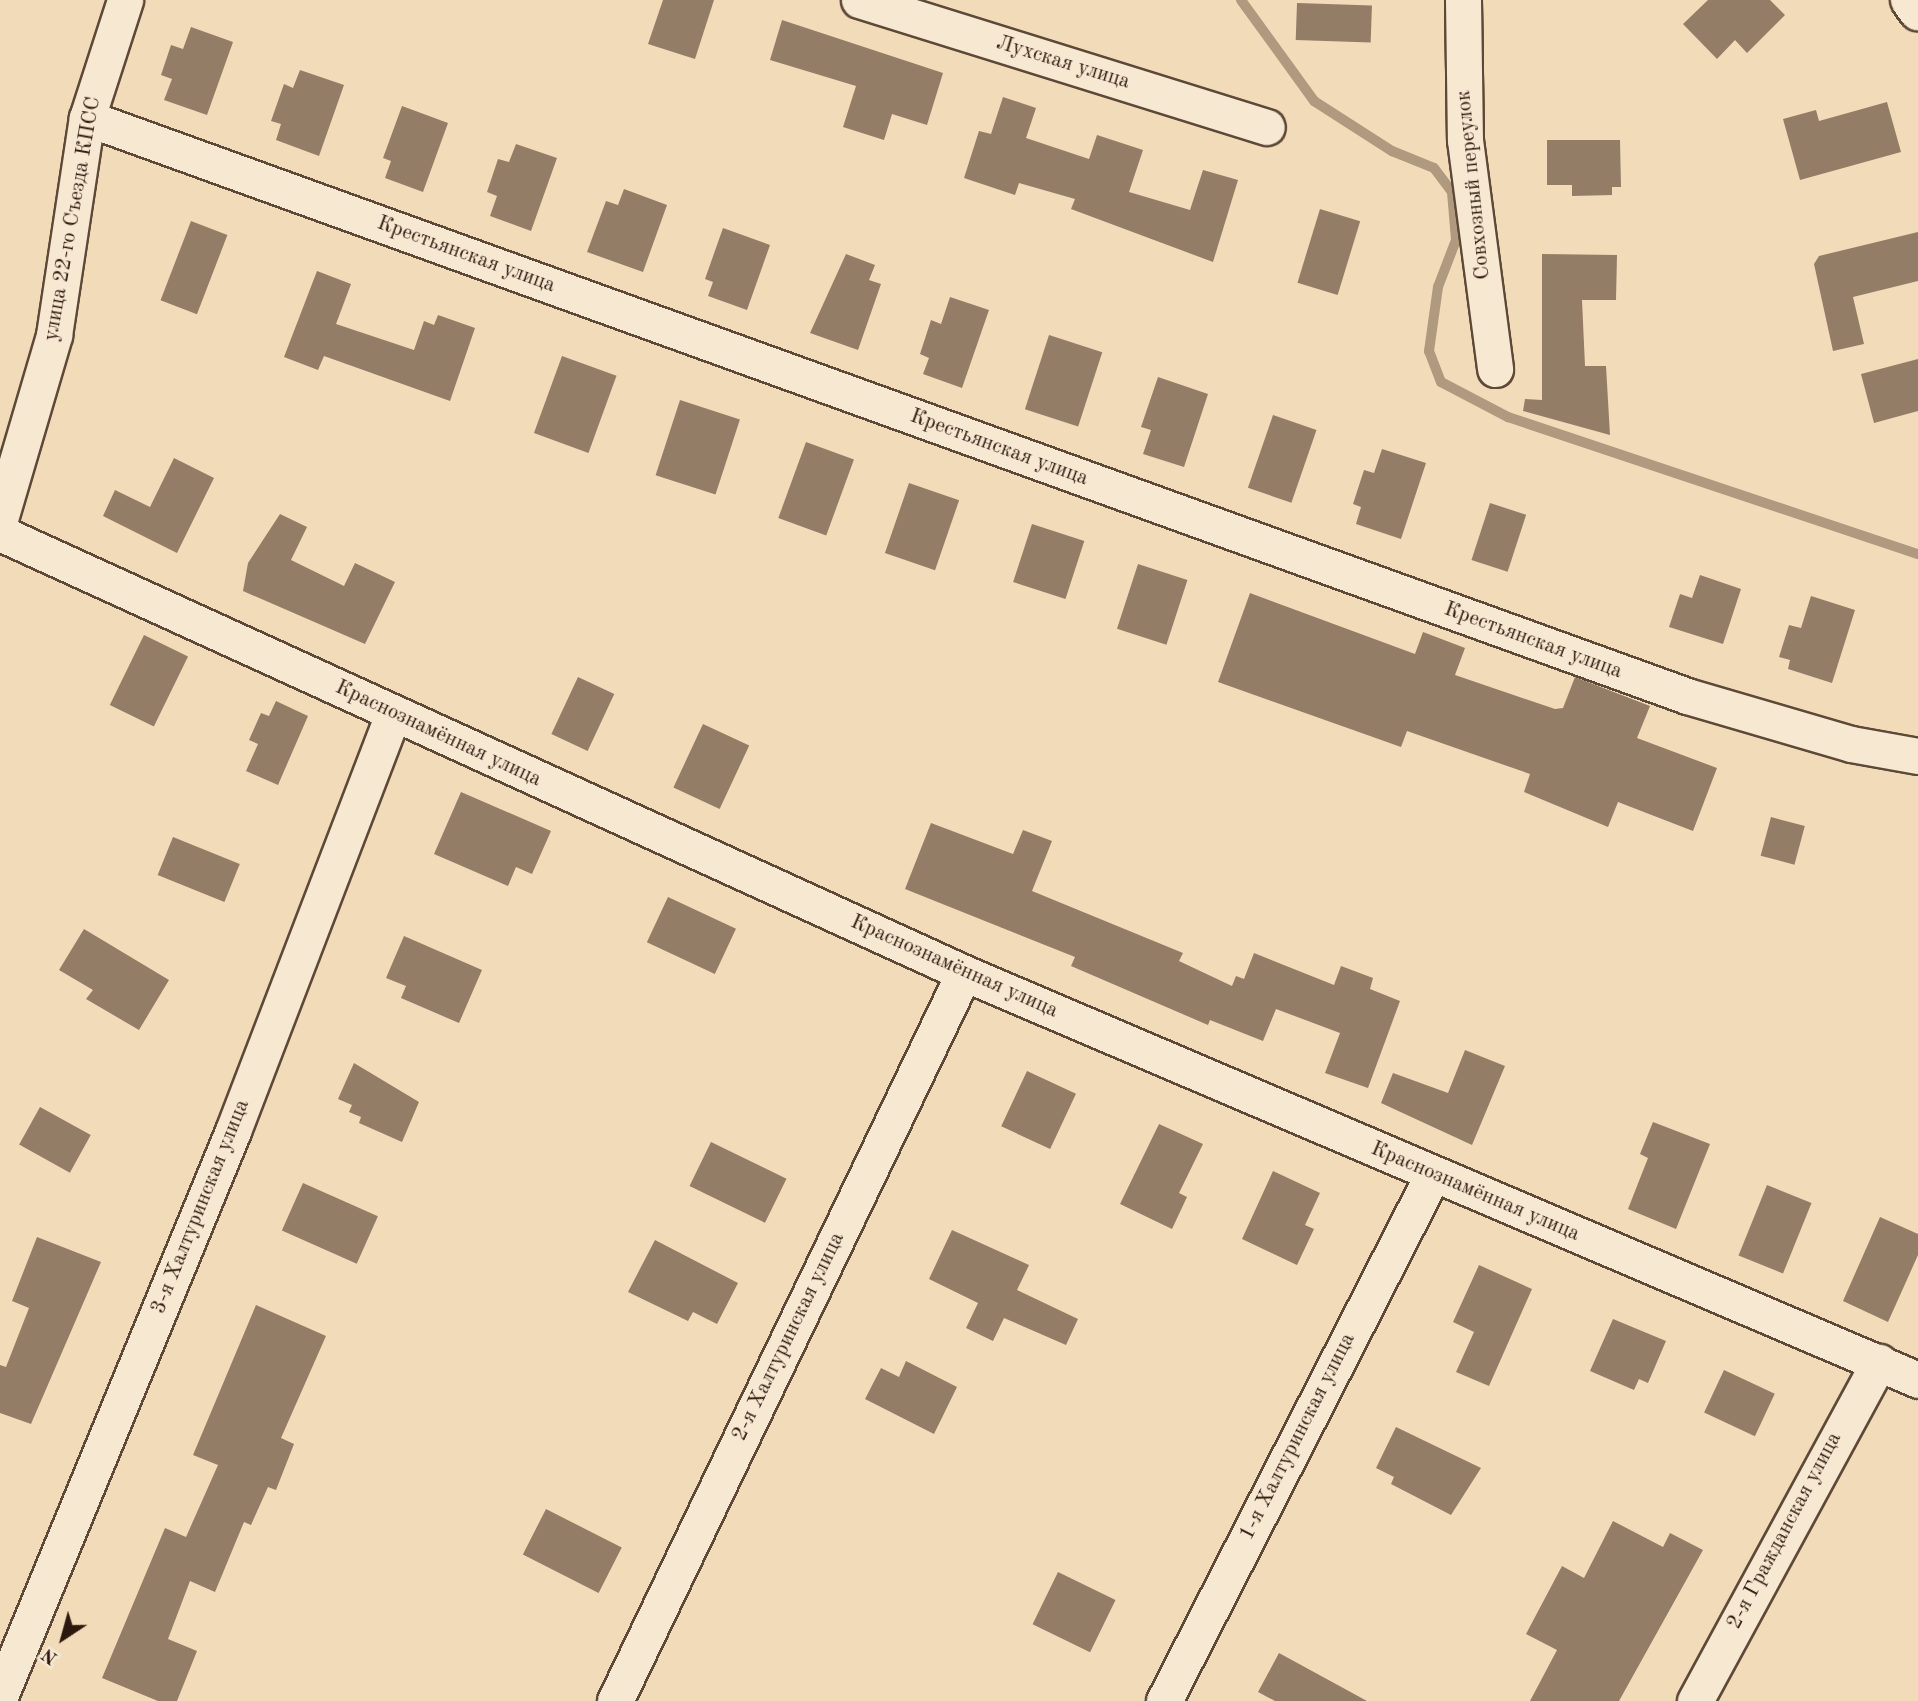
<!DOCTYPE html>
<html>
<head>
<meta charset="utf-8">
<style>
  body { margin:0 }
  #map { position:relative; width:1918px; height:1701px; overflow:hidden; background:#f2dbb9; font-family:"Old Standard TT",serif }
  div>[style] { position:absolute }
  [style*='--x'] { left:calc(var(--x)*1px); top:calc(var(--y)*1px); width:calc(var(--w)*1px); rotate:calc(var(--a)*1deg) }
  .stream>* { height:10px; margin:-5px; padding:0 5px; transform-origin:5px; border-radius:5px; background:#af997f }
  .building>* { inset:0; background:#937d66; transform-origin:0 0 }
  .roads { filter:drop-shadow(2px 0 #5e4938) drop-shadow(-2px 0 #5e4938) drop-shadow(0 2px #5e4938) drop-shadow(0 -2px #5e4938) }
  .street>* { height:35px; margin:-17.5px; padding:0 17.5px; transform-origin:17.5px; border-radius:17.5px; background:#f7e8d2 }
  .secondary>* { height:38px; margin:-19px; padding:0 19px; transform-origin:19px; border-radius:19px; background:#f7e8d2 }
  span { translate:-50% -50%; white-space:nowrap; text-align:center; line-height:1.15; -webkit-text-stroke:5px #f7e8d2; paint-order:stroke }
  .street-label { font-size:21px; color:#2d180d }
  .north { position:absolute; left:28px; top:1603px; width:70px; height:70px; -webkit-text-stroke:5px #f7e8d2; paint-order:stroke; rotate:216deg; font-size:19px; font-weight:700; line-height:28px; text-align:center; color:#2d180d }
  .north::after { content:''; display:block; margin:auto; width:24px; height:32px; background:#2d180d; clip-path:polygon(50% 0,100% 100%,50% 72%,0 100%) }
</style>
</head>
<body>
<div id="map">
  <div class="stream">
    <i style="--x:1241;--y:0;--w:125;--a:54.1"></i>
    <i style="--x:1314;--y:101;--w:93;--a:32.7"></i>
    <i style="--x:1392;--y:151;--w:45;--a:22"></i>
    <i style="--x:1434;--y:168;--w:30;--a:53"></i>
    <i style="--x:1452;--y:192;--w:48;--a:85.2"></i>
    <i style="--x:1456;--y:240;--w:50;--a:111"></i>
    <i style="--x:1438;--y:287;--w:65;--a:98"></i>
    <i style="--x:1429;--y:351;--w:33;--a:69"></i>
    <i style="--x:1441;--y:382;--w:76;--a:27.6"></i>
    <i style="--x:1508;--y:417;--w:432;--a:18.5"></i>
  </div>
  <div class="building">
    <i style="clip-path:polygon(663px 0,714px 0,695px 59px,648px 44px)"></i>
    <i style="clip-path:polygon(1708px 0,1770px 0,1785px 15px,1747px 53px,1735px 40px,1717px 59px,1683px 24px)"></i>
    <i style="left:1297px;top:3px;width:75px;height:37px;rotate:2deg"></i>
    <i style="clip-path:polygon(782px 20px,943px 73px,927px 125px,892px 114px,884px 140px,843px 127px,856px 86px,770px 60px)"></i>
    <i style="clip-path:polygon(191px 27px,233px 42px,207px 115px,164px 100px,172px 79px,161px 75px,171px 45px,183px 49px)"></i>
    <i style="clip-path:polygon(300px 70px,344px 85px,319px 156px,276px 140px,281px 124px,271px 121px,284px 84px,293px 88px)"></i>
    <i style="clip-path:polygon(1003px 97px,1036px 108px,1026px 138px,1089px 159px,1097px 135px,1143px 150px,1129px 192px,1190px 210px,1203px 170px,1238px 180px,1213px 262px,1071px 209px,1075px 199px,1019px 183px,1015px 195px,964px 178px,979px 131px,991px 134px)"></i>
    <i style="clip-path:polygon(1887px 102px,1901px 152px,1800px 180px,1783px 119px,1816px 110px,1819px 121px)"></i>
    <i style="clip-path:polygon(402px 106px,448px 123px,423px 192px,385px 178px,391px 161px,383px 158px)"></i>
    <i style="clip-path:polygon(1547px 140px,1620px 140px,1621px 187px,1612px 187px,1612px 195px,1572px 196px,1572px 185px,1547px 185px)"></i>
    <i style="clip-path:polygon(516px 144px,557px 158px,531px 231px,490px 216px,497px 196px,487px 192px,498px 159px,509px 162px)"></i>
    <i style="clip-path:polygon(624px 189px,667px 205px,643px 272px,587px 252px,606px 201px,618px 205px)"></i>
    <i style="left:1320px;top:209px;width:42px;height:77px;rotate:17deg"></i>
    <i style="left:191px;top:221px;width:39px;height:85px;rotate:21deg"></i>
    <i style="clip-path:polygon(723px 228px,770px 245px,747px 310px,708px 296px,713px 282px,705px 279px)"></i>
    <i style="clip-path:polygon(1918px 232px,1918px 281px,1853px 297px,1864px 344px,1833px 351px,1814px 264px,1819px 256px)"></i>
    <i style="clip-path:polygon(846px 254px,875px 265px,869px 280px,881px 284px,858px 350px,810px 333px)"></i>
    <i style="clip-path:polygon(1542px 254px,1617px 255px,1616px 300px,1582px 300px,1585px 366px,1606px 366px,1610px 435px,1523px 411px,1525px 399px,1542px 400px)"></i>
    <i style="clip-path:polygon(317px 271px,351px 284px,336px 324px,414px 350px,424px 321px,434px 325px,438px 315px,475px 328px,450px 401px,324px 356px,318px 370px,284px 357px)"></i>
    <i style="clip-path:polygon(950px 297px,989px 310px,962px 388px,923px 374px,929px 358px,920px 354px,931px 320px,941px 324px)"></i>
    <i style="left:1049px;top:335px;width:56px;height:78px;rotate:18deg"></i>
    <i style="left:562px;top:356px;width:58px;height:82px;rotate:20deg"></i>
    <i style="clip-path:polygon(1918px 359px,1918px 411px,1874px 423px,1861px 374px)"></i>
    <i style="clip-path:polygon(1158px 377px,1208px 394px,1184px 467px,1143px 454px,1151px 430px,1141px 427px)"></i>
    <i style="left:680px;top:400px;width:63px;height:79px;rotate:18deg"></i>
    <i style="left:1273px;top:415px;width:46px;height:77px;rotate:19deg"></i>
    <i style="left:806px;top:442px;width:51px;height:81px;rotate:20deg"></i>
    <i style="clip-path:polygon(1382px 449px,1426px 463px,1401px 539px,1356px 524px,1361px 507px,1353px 504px,1364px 470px,1374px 473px)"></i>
    <i style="clip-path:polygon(174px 458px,214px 478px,177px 553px,103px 516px,115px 490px,150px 507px)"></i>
    <i style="left:909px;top:483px;width:53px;height:74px;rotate:19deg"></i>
    <i style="left:1490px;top:503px;width:38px;height:60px;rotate:18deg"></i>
    <i style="clip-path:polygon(280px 514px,307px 527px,291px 560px,344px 586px,355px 563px,395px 582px,365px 644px,243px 591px,248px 563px)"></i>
    <i style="left:1032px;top:524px;width:55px;height:61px;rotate:18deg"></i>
    <i style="left:1138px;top:564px;width:52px;height:68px;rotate:18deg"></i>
    <i style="clip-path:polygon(1700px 575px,1741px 589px,1723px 644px,1669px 627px,1680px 594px,1692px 598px)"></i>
    <i style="clip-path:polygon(1250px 593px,1415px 654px,1423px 632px,1465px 648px,1455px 675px,1555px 709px,1563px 708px,1575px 677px,1650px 706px,1637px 738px,1717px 768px,1693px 831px,1618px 802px,1608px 827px,1524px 792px,1530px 774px,1407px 731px,1401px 747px,1218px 682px)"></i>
    <i style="clip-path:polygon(1811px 596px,1855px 610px,1832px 683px,1788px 669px,1790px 660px,1779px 657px,1789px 625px,1801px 628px)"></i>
    <i style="left:144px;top:635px;width:49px;height:78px;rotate:26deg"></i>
    <i style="left:578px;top:677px;width:40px;height:63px;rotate:25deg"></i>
    <i style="clip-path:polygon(276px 701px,308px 716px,278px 785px,246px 771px,258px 744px,249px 740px,261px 713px,269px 716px)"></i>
    <i style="left:703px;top:724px;width:51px;height:70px;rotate:25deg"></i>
    <i style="clip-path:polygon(461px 792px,551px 831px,532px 874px,516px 867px,508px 886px,434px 854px)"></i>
    <i style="left:1771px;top:817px;width:35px;height:40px;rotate:15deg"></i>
    <i style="clip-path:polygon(931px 823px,1013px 854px,1023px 830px,1052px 841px,1032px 891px,1183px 953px,1179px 961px,1232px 986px,1236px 976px,1244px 979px,1254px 953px,1334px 985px,1341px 966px,1373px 978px,1370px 989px,1400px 1001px,1368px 1088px,1325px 1073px,1340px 1033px,1276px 1009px,1263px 1041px,1210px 1020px,1208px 1025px,1071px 966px,1075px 957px,905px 889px)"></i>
    <i style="left:173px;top:837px;width:72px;height:41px;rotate:22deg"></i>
    <i style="left:668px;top:897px;width:75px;height:50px;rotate:25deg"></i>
    <i style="clip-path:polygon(84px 929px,169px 980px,139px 1030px,86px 999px,93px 990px,59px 970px)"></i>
    <i style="clip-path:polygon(404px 936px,482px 970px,459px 1023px,401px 998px,406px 986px,386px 978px)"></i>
    <i style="clip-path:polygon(1465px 1050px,1505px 1066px,1472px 1145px,1381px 1103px,1393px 1073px,1448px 1093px)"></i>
    <i style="clip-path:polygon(354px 1063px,419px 1102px,402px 1142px,359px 1123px,361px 1117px,349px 1112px,352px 1105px,338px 1099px)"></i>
    <i style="left:1027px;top:1071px;width:54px;height:61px;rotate:25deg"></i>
    <i style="left:40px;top:1107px;width:58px;height:43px;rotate:29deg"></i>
    <i style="clip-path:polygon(1653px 1122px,1710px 1144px,1676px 1229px,1628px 1209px,1648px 1158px,1640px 1154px)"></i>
    <i style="clip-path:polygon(1159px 1124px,1203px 1144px,1179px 1193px,1187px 1197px,1172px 1229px,1120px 1204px)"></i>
    <i style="left:711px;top:1142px;width:84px;height:49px;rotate:26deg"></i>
    <i style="clip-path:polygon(1273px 1171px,1320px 1193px,1305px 1225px,1314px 1229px,1297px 1265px,1242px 1239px)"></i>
    <i style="left:303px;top:1183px;width:82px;height:52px;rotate:24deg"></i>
    <i style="left:1767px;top:1185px;width:48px;height:76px;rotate:22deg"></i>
    <i style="clip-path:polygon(1880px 1217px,1918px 1234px,1918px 1255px,1888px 1322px,1843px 1301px)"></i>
    <i style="clip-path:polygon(952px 1230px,1029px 1265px,1017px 1290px,1078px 1319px,1066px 1345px,1004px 1318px,993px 1341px,966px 1328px,978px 1303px,929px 1279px)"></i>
    <i style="clip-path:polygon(37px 1237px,101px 1262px,31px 1424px,0 1413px,0 1365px,6px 1367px,29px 1308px,12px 1301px)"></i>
    <i style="clip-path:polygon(655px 1240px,738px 1283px,717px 1324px,693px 1312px,688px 1321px,628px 1292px)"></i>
    <i style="clip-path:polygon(1479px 1265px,1532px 1289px,1489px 1386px,1456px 1372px,1474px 1332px,1453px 1322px)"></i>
    <i style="clip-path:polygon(256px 1305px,326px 1336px,281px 1438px,294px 1444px,276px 1490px,268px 1487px,251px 1525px,244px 1522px,215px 1592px,190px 1581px,168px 1639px,197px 1651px,177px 1701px,158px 1701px,102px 1678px,165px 1528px,186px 1537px,218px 1465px,193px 1455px)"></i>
    <i style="clip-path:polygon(1613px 1319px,1666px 1341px,1648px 1383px,1639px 1379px,1634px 1390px,1590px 1371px)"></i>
    <i style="clip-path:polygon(906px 1361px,957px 1387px,934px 1434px,865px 1399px,881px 1368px,899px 1377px)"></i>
    <i style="left:1724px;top:1370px;width:56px;height:47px;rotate:25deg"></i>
    <i style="clip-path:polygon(1396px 1427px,1481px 1468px,1451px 1515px,1391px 1484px,1394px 1477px,1376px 1468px)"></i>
    <i style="left:546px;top:1509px;width:85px;height:51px;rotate:27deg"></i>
    <i style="clip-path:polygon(1613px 1521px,1663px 1547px,1670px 1533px,1703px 1550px,1619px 1701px,1530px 1701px,1557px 1650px,1526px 1634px,1562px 1566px,1584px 1578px)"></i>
    <i style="left:1058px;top:1572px;width:64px;height:58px;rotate:26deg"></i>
    <i style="clip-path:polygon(1279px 1653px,1367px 1701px,1275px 1701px,1258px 1692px)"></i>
  </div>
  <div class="roads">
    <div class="street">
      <i style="--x:859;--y:0;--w:427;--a:17.3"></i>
      <i style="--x:1463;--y:0;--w:140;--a:89.2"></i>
      <i style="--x:1465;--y:140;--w:231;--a:82.5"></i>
      <i style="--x:87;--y:118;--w:1701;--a:19.86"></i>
      <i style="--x:1687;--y:696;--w:171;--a:16.3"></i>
      <i style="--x:1851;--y:744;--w:68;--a:10.2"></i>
      <i style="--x:0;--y:519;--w:192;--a:-73.6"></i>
      <i style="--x:54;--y:335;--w:219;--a:-81.4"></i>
      <i style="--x:87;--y:118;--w:124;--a:-72.1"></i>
      <i style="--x:0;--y:533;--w:1060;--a:24.53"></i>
      <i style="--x:964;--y:973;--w:1037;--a:23.1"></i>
      <i style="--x:0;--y:1696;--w:611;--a:-67.59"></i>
      <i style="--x:233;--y:1131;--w:447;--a:-69"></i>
      <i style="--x:615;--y:1701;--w:807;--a:-64.39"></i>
      <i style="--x:1164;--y:1701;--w:592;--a:-62.96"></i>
      <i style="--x:1695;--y:1701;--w:386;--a:-61.5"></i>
    </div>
    <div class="secondary">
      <i style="--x:1910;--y:0;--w:14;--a:54"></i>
    </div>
  </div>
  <div class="street-label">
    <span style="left:1063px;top:63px;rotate:17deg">Лухская улица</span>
    <span style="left:1474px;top:185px;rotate:-96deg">Совхозный переулок</span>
    <span style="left:73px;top:219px;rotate:-80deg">улица 22-го Съезда КПСС</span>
    <span style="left:466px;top:255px;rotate:20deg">Крестьянская улица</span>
    <span style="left:999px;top:448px;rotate:20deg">Крестьянская улица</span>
    <span style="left:1533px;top:641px;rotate:20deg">Крестьянская улица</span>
    <span style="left:438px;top:734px;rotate:25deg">Краснознамённая улица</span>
    <span style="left:954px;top:967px;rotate:24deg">Краснознамённая улица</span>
    <span style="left:1475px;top:1192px;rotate:23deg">Краснознамённая улица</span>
    <span style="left:201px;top:1207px;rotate:-68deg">3-я Халтуринская улица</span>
    <span style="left:789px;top:1337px;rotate:-64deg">2-я Халтуринская улица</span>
    <span style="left:1298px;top:1437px;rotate:-63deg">1-я Халтуринская улица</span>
    <span style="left:1785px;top:1531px;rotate:-62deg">2-я Гражданская улица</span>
  </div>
  <div class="north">N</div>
</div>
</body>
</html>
